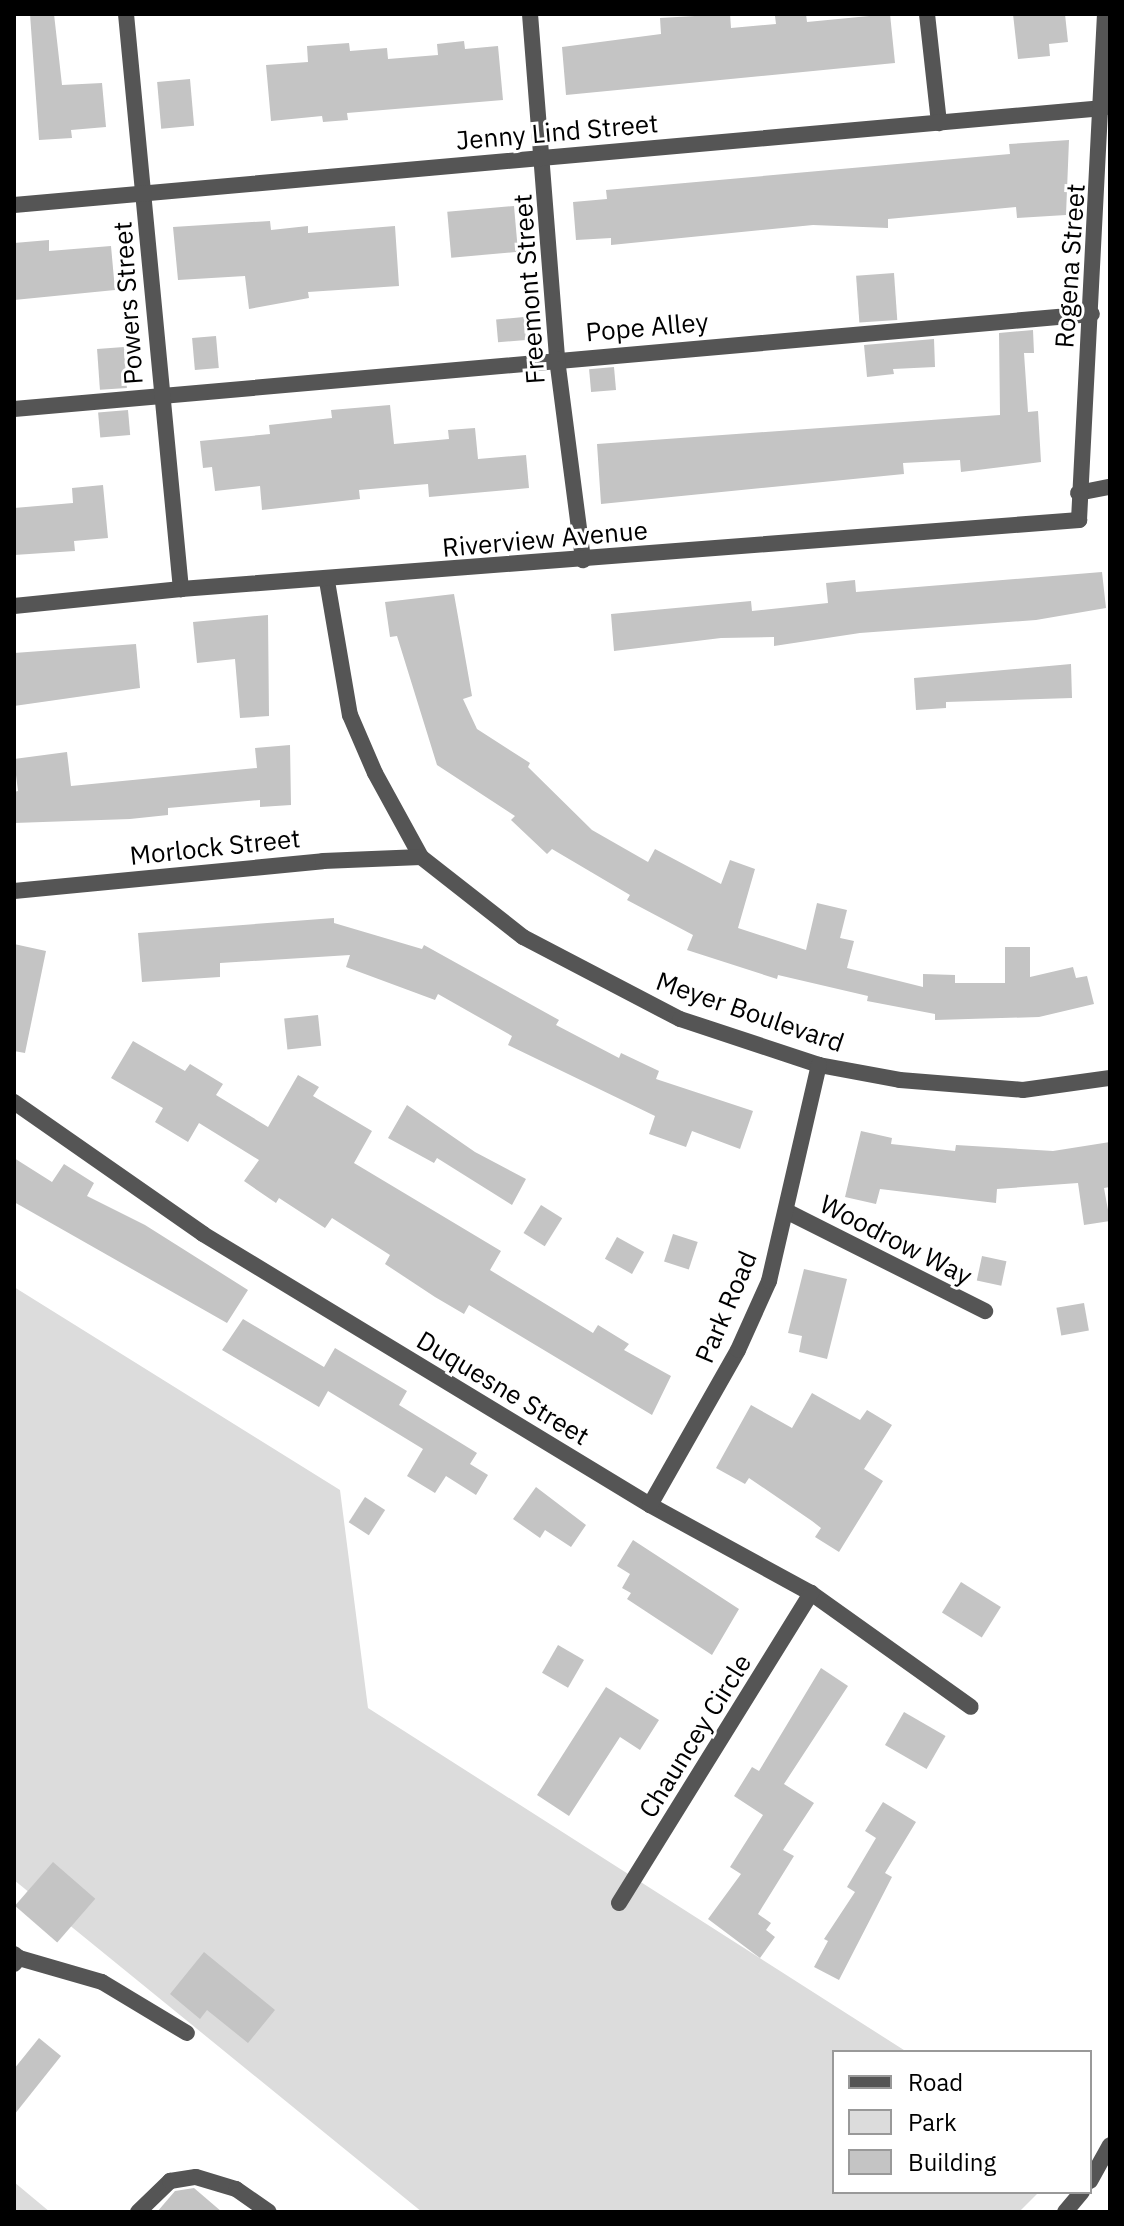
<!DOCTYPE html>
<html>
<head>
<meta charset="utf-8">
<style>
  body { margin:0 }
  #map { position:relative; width:1124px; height:2226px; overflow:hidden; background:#fff; font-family:"IBM Plex Sans",sans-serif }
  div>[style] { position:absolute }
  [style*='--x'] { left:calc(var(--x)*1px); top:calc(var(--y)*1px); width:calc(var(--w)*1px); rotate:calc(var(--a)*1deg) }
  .green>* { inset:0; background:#dcdcdc }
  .building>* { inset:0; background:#c4c4c4; transform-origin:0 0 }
  .service>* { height:16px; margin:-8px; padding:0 8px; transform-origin:8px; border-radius:8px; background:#555 }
  .minor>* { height:16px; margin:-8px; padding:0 8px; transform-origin:8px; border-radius:8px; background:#555 }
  span { translate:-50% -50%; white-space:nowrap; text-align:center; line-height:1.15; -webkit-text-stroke:6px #fff; paint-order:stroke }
  .street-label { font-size:26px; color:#000 }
  .frame { position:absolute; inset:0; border:16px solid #000; pointer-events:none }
  .legend { position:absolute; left:832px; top:2050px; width:260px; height:144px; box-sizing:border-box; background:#fff; border:2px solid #999; margin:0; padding:10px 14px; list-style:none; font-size:24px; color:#000 }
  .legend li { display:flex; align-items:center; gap:16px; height:40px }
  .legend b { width:40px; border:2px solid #999 }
</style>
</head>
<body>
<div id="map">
  <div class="green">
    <i style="clip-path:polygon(14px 1287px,340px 1490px,368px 1708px,907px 2052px,834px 2052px,834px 2192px,1039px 2192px,1019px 2212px,422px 2212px,14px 1880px)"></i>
    <i style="clip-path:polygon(14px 2182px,50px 2212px,14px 2212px)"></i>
  </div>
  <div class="building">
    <i style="clip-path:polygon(30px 14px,54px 14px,62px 85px,102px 83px,106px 127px,71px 130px,72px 138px,39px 140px)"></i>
    <i style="clip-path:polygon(730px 14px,731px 28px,776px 24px,775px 16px,806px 14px,807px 22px,890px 14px,895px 63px,566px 95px,562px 47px,661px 34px,660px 18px)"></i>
    <i style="clip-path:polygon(1013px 14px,1065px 14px,1068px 42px,1049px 44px,1050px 56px,1018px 59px)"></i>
    <i style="clip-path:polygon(464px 41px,465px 49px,498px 46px,503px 100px,347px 113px,348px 120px,323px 122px,322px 116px,271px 121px,266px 65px,308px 62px,307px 46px,349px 43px,350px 51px,387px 48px,388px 59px,438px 55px,437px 44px)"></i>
    <i style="left:190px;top:79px;width:47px;height:33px;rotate:85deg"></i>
    <i style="clip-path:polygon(1069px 140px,1066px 215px,1017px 218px,1016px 207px,888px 219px,888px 228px,813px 225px,611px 245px,611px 238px,576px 240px,573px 202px,607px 199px,606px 190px,1010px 154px,1009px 144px)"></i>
    <i style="left:514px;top:206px;width:46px;height:67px;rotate:85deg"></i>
    <i style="clip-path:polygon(270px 221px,271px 230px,308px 226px,308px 233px,395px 226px,399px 286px,308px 292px,309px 298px,249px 309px,245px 276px,178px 280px,173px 227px)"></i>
    <i style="clip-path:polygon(49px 240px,49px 251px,111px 246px,115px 290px,14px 300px,14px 243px)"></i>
    <i style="left:894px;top:273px;width:47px;height:38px;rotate:86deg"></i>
    <i style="left:524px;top:317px;width:23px;height:28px;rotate:85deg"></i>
    <i style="clip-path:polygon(1033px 330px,1034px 353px,1024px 353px,1028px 412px,1038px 411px,1041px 462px,961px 472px,960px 460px,903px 463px,904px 474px,601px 504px,597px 444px,1000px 415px,999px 333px)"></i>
    <i style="left:216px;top:336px;width:32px;height:24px;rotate:85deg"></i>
    <i style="clip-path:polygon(934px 339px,935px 367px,893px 369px,894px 374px,867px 377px,864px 345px)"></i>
    <i style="left:124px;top:347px;width:41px;height:27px;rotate:86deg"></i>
    <i style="left:614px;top:367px;width:23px;height:25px;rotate:85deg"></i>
    <i style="clip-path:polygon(390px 405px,394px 444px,449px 439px,448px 430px,475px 428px,478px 459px,526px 455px,529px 488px,429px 497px,428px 484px,359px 490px,360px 499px,262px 510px,260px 486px,215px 491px,212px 467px,203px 468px,200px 441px,270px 434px,269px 425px,332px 418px,331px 410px)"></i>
    <i style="left:128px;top:410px;width:25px;height:30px;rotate:85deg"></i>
    <i style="clip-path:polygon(103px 485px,108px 538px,74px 541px,75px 551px,14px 555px,14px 508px,73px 503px,72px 488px)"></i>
    <i style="clip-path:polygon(1102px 572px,1106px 608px,1036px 620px,860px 633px,774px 646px,774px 637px,721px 638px,614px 651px,611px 614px,751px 601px,752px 611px,828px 603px,826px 583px,855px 580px,856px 592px)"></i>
    <i style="clip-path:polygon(454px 594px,472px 696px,463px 699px,477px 729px,530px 763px,528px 767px,592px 830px,648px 862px,655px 849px,721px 884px,730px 860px,755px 869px,738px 928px,806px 950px,817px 903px,847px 910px,840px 938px,854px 941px,847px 968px,923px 987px,923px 974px,955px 975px,955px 983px,1005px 983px,1005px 947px,1030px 947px,1030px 977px,1073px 967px,1076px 978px,1087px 976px,1094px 1004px,1039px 1017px,935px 1020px,935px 1014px,867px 1001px,868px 996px,778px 975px,777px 979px,687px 950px,693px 935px,627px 900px,630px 895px,552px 849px,547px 854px,511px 820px,515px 816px,437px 765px,397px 636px,390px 637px,385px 602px)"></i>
    <i style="clip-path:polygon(268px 615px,269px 716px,240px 718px,235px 659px,197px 663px,193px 622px)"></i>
    <i style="clip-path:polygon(136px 644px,140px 688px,14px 706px,14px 653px)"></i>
    <i style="clip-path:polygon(1071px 664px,1072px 698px,946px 702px,946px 708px,916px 710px,914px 678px)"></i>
    <i style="clip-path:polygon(290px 745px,291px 805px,260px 807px,260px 800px,168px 808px,168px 815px,130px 819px,14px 823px,14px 792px,18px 791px,14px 759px,67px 752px,71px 786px,257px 768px,255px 748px)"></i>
    <i style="clip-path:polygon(334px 918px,334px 923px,422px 949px,424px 945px,559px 1020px,556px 1025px,619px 1058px,621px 1053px,659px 1071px,656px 1079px,753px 1111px,740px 1149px,692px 1131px,686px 1147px,649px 1134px,655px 1116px,508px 1045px,512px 1036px,438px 994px,435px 1000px,346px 967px,350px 955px,220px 963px,220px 977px,142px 982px,138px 933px)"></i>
    <i style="clip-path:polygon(14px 944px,46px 951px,25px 1053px,14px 1051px)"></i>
    <i style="left:318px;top:1015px;width:31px;height:34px;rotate:84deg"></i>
    <i style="clip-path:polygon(133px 1041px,185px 1071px,190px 1064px,223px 1084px,216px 1095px,268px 1127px,298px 1075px,319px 1087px,313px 1096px,372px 1131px,354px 1163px,501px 1251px,490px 1270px,593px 1333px,598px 1325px,629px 1344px,624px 1350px,671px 1376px,652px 1415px,469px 1305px,464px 1314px,435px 1297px,385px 1264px,390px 1255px,332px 1218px,325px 1228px,279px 1198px,276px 1203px,244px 1181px,259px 1160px,199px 1123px,188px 1142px,155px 1122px,163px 1108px,111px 1078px)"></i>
    <i style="clip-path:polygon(407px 1105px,475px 1152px,526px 1179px,512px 1205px,437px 1158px,434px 1163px,388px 1138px)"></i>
    <i style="clip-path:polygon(861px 1131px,892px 1138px,891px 1144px,955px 1151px,956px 1145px,1053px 1151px,1110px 1142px,1110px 1187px,1104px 1188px,1110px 1221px,1084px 1225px,1078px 1183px,997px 1189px,996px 1203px,880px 1189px,876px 1204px,845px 1197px)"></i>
    <i style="clip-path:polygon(14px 1158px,52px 1182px,64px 1164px,94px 1183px,87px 1196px,145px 1225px,248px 1290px,227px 1323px,14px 1202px)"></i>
    <i style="left:541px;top:1205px;width:25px;height:33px;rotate:32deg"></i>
    <i style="left:673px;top:1234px;width:26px;height:29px;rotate:18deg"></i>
    <i style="left:617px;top:1237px;width:31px;height:25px;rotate:29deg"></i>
    <i style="left:982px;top:1256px;width:25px;height:25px;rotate:12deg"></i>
    <i style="clip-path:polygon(804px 1269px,847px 1279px,827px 1359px,799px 1352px,802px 1336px,788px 1333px)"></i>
    <i style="left:1084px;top:1303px;width:28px;height:28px;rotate:80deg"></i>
    <i style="clip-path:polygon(243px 1319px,324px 1367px,335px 1348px,407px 1391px,399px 1405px,477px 1453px,470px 1464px,488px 1475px,476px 1495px,446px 1476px,435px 1493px,407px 1476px,423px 1449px,328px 1391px,319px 1407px,222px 1350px)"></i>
    <i style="clip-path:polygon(812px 1393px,860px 1420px,867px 1410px,892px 1425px,864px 1469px,883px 1481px,839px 1552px,815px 1537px,821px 1528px,812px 1521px,749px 1478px,745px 1484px,716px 1468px,751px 1405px,792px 1428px)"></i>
    <i style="clip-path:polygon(536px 1487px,586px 1525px,571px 1547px,545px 1530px,540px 1538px,513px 1519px)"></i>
    <i style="left:365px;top:1497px;width:24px;height:30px;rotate:33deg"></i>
    <i style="clip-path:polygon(633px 1540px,739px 1609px,712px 1655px,627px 1599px,631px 1593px,622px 1588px,630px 1574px,617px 1566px)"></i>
    <i style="left:961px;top:1582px;width:47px;height:36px;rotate:32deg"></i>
    <i style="left:558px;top:1645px;width:30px;height:32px;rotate:30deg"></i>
    <i style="clip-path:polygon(821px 1668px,848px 1686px,784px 1784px,814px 1803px,783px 1850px,794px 1856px,758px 1914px,771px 1923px,766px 1930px,775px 1937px,760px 1958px,708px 1919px,741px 1874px,730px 1867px,763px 1815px,734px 1796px,752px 1767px,759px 1771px)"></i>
    <i style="clip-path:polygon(606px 1687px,659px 1720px,640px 1750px,620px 1737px,569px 1816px,537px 1795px)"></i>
    <i style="left:904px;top:1712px;width:48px;height:38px;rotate:30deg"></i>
    <i style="clip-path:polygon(883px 1802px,916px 1822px,885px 1873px,892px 1877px,839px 1980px,814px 1967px,828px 1941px,824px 1939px,855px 1892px,847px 1887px,876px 1838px,865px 1831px)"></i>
    <i style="left:53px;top:1862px;width:56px;height:58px;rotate:41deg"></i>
    <i style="clip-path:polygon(204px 1952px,275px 2010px,248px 2043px,207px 2010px,200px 2019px,170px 1994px)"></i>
    <i style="clip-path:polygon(39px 2038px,61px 2056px,14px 2115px,14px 2069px)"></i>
    <i style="clip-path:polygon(194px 2188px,222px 2212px,157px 2212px,175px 2191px)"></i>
  </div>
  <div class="service">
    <i style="--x:14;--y:409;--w:1082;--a:-5.04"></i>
    <i style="--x:786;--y:1211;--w:223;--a:26.7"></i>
    <i style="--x:19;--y:1958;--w:86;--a:16.1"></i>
    <i style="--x:102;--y:1982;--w:99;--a:31"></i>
    <i style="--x:138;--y:2212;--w:45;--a:-44.1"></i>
    <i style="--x:170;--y:2181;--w:26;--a:-9"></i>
    <i style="--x:196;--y:2177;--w:42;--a:16.7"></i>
    <i style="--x:236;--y:2189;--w:40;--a:34.9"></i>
  </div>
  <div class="minor">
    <i style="--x:126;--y:14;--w:578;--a:84.54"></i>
    <i style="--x:530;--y:14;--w:346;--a:85.5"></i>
    <i style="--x:557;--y:359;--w:203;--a:82.6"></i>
    <i style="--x:927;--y:14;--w:110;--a:83.7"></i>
    <i style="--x:14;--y:205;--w:1094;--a:-5.09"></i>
    <i style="--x:1078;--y:493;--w:33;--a:-11"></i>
    <i style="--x:327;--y:581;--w:136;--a:80.3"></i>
    <i style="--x:350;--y:715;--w:63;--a:66.7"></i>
    <i style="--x:375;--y:773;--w:96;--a:61.3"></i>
    <i style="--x:421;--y:857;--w:130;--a:38.1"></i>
    <i style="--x:523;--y:937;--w:177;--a:27.6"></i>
    <i style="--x:680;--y:1019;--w:146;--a:18.3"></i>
    <i style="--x:819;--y:1065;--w:82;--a:10.5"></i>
    <i style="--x:900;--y:1080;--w:123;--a:4.6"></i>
    <i style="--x:1023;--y:1090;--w:88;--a:-7.9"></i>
    <i style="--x:14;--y:606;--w:168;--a:-5.8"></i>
    <i style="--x:181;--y:589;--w:901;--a:-4.39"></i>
    <i style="--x:1079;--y:520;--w:507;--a:-87.06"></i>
    <i style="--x:14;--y:891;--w:310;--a:-5.5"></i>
    <i style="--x:323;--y:861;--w:98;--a:-2.3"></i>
    <i style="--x:14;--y:1102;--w:231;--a:34.9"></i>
    <i style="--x:203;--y:1234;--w:523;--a:31.23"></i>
    <i style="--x:650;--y:1505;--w:183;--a:28.7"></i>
    <i style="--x:811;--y:1593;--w:196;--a:35.5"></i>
    <i style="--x:650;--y:1505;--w:178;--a:-60.4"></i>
    <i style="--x:738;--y:1350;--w:76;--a:-65.8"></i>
    <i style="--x:769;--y:1281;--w:222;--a:-77"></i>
    <i style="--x:619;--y:1903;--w:365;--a:-58.2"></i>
    <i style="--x:14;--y:1954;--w:6;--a:39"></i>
    <i style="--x:19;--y:1958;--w:8;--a:130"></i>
    <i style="--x:1090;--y:2181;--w:41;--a:-60.9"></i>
    <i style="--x:1065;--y:2212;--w:26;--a:-50"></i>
  </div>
  <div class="street-label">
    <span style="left:557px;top:132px;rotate:-5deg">Jenny Lind Street</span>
    <span style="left:1070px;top:266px;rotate:-86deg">Rogena Street</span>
    <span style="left:529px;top:289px;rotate:-94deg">Freemont Street</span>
    <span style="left:128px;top:303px;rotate:-94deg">Powers Street</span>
    <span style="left:647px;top:327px;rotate:-5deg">Pope Alley</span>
    <span style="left:545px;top:539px;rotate:-5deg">Riverview Avenue</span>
    <span style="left:215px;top:847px;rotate:-6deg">Morlock Street</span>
    <span style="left:750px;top:1012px;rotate:19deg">Meyer Boulevard</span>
    <span style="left:896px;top:1240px;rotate:27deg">Woodrow Way</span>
    <span style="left:726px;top:1307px;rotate:-67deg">Park Road</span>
    <span style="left:503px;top:1388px;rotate:31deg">Duquesne Street</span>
    <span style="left:695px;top:1736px;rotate:-58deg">Chauncey Circle</span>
  </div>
  <div class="frame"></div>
  <ul class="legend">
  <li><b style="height:10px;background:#555"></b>Road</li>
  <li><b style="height:22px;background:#dcdcdc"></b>Park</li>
  <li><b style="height:22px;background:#c4c4c4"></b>Building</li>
  </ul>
</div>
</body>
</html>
